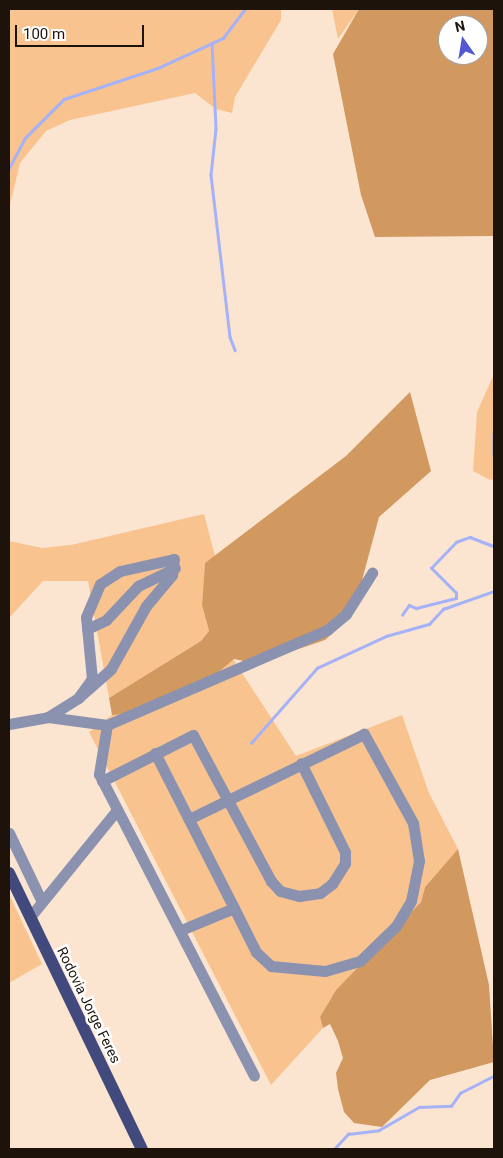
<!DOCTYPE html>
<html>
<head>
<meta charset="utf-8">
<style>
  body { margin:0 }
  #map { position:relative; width:503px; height:1158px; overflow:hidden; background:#fbe5d0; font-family:Roboto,sans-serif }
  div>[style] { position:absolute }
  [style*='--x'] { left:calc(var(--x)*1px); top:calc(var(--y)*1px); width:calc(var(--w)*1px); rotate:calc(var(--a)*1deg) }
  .green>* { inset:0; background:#f9c390 }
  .forest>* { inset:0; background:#d19860 }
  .stream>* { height:2.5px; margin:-1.25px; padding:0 1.25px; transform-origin:1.25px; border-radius:1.25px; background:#a5b2f8 }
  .minor>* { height:11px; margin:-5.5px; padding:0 5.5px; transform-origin:5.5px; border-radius:5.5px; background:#8b92b0 }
  .major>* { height:12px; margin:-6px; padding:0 6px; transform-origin:6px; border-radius:6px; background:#42497c }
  span { translate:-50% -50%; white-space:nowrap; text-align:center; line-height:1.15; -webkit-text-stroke:5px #fff; paint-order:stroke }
  .street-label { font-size:14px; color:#1d130a }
  .frame { position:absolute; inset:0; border:10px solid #1d130a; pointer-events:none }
  .north { position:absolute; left:438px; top:15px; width:50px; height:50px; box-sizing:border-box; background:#fff; border:1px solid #a5a19d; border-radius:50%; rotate:347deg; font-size:14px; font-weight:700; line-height:20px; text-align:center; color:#1d130a }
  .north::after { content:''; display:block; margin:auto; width:18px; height:22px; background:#5259d0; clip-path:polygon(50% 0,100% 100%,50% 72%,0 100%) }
  .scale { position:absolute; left:15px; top:25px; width:129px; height:22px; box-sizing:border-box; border:2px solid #1d130a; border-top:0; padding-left:6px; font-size:15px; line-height:18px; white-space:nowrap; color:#1d130a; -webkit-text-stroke:4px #fff; paint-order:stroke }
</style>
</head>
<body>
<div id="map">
  <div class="green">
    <i style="clip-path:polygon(9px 9px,281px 9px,281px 20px,235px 97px,232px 113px,216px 109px,195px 93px,70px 120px,46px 131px,20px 163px,9px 209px)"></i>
    <i style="clip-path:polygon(332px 9px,359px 9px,338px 39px)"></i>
    <i style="clip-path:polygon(494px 374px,494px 479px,490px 480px,473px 471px,477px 412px)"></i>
    <i style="clip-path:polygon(204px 514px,215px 556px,205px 563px,202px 605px,209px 631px,201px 641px,109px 698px,88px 581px,43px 581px,9px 618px,9px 541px,42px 548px,71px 545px)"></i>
    <i style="clip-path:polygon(233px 659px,296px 756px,402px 715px,429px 793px,458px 849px,425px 887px,421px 902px,336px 990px,320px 1017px,323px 1028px,271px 1085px,89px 732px,112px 715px,130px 714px,197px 690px)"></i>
    <i style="clip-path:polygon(9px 894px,42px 964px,9px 983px)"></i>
  </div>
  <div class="forest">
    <i style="clip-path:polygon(evenodd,359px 9px,494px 9px,494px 236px,375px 237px,361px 195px,333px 54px,359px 9px,448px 25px,478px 25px,478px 55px,448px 55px,448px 25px)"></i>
    <i style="clip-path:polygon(410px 392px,431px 471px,379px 517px,361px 584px,336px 630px,325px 640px,272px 658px,253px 663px,234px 659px,197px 690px,130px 714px,112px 715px,109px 698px,201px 641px,209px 631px,202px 605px,205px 563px,346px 456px)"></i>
    <i style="clip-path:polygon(458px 849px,489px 985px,494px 1062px,430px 1080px,382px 1127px,354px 1123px,344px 1112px,338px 1089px,336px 1073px,343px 1058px,338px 1041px,330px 1024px,323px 1028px,320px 1017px,336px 990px,421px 902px,425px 887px)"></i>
  </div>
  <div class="stream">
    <i style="--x:212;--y:43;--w:86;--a:87.3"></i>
    <i style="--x:216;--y:129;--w:46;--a:96.2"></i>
    <i style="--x:211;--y:175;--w:163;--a:83.3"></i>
    <i style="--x:230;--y:337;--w:14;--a:69"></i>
    <i style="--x:9;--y:168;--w:34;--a:-62"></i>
    <i style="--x:25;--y:138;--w:55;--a:-45"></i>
    <i style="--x:64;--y:99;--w:99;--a:-18.3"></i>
    <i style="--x:158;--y:68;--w:72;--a:-24.8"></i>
    <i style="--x:223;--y:38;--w:36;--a:-53"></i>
    <i style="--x:494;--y:434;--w:21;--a:90"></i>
    <i style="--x:402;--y:615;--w:12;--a:-55"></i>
    <i style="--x:409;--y:605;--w:8;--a:23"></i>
    <i style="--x:416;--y:608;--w:41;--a:-14"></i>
    <i style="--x:456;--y:598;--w:5;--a:-90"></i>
    <i style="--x:456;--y:593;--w:35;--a:-135"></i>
    <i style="--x:431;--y:568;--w:36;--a:-46"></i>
    <i style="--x:456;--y:542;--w:15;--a:-20"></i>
    <i style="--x:470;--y:537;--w:26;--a:21"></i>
    <i style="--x:251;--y:743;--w:100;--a:-48.7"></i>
    <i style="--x:317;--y:668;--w:76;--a:-24.9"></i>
    <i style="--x:386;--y:636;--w:45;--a:-15.6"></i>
    <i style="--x:429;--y:624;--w:21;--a:-47"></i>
    <i style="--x:443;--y:609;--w:54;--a:-19.4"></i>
    <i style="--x:334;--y:1149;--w:21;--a:-47"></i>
    <i style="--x:348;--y:1134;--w:31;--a:-7"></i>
    <i style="--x:379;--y:1130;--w:46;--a:-29.9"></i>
    <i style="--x:419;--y:1107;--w:32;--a:-2"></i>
    <i style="--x:451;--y:1106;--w:16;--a:-55"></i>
    <i style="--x:460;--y:1093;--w:38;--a:-27"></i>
  </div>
  <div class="minor">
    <i style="--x:87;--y:629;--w:21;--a:-25"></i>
    <i style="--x:106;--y:620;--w:47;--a:-46.7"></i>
    <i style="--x:138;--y:586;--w:41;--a:-25.9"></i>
    <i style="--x:48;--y:717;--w:36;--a:-32"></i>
    <i style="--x:78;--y:698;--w:24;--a:-54"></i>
    <i style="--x:92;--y:679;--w:62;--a:-95.5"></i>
    <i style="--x:86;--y:617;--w:36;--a:-67"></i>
    <i style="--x:100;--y:584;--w:24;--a:-33"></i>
    <i style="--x:120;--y:571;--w:55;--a:-12.5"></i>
    <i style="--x:174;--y:559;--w:16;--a:97"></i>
    <i style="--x:172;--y:575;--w:40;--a:130"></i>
    <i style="--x:146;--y:606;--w:72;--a:119.1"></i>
    <i style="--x:111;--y:669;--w:44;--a:138.7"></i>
    <i style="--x:9;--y:724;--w:40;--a:-10"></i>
    <i style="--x:48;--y:717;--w:60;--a:7.7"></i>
    <i style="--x:107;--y:725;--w:240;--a:-23.4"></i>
    <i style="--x:327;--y:630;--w:25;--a:-40"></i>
    <i style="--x:346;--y:614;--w:49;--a:-57.6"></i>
    <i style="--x:107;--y:725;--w:50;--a:99.3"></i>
    <i style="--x:99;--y:774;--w:339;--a:62.8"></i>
    <i style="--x:155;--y:753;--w:174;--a:63"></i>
    <i style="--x:234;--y:908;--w:49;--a:63.4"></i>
    <i style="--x:256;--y:952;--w:21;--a:43"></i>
    <i style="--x:271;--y:966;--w:54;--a:5.3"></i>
    <i style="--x:325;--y:971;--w:36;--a:-16"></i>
    <i style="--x:360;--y:961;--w:50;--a:-44.2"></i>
    <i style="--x:396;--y:926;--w:29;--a:-59"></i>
    <i style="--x:411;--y:901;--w:41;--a:-78.7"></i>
    <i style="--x:419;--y:861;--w:38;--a:-99"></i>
    <i style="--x:413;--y:823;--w:102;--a:-118.8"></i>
    <i style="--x:364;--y:734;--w:195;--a:154.1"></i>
    <i style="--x:102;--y:781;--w:102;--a:-26.8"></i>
    <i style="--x:193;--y:735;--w:166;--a:61.9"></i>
    <i style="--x:271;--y:881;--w:13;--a:48"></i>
    <i style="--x:280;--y:891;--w:20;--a:15"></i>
    <i style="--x:299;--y:896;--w:21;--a:-8"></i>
    <i style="--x:320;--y:893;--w:15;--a:-37"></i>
    <i style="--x:332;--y:884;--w:25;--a:-58"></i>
    <i style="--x:345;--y:863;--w:11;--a:-90"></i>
    <i style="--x:345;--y:852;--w:99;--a:-116.3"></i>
    <i style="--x:9;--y:833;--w:76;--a:64.4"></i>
    <i style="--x:30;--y:917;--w:138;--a:-50.9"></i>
    <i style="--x:181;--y:930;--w:57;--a:-22.5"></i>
  </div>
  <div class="major">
    <i style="--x:9;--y:873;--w:306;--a:64.3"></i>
  </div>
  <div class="street-label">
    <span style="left:89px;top:1005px;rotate:64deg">Rodovia Jorge Feres</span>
  </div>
  <div class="frame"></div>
  <div class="north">N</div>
  <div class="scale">100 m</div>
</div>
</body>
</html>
